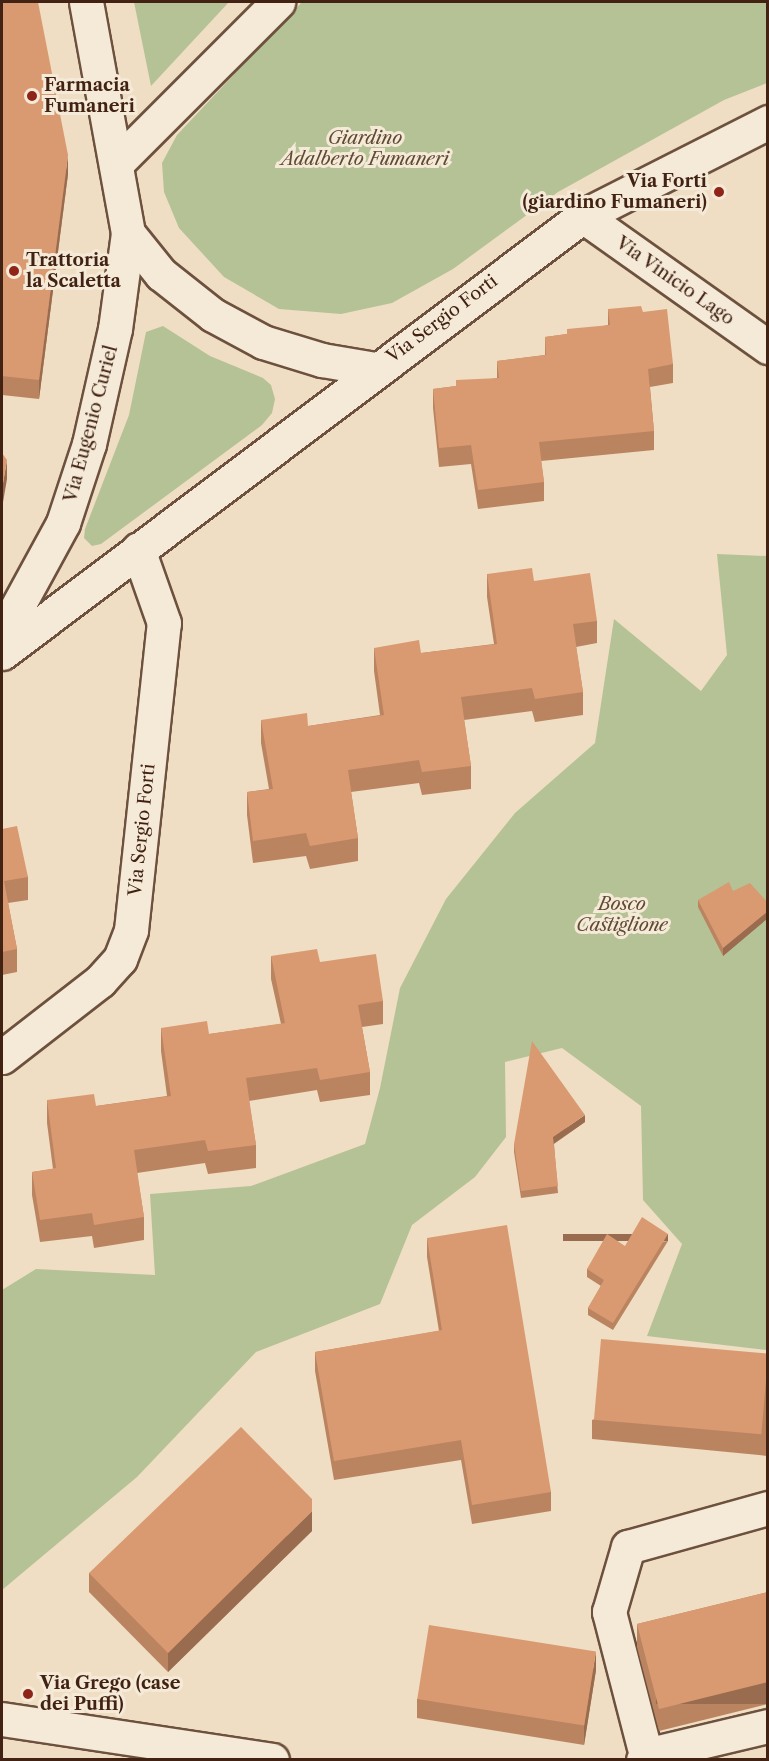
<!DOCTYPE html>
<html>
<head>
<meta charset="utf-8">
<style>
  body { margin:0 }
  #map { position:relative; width:769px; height:1761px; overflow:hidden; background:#efdec3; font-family:"Libre Caslon Text",serif }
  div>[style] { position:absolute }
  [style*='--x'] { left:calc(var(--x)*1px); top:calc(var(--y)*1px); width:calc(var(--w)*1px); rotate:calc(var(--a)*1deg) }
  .green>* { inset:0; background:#b5c296 }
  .roads { filter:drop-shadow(2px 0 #6d513e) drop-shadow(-2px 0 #6d513e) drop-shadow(0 2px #6d513e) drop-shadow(0 -2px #6d513e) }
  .minor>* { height:33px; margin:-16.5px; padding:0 16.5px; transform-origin:16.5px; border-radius:16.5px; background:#f5ead8 }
  .wall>* { inset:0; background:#bb8461 }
  .shaded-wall>* { inset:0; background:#996c4f; transform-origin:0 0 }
  .building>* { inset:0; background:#da9a71; transform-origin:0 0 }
  .dots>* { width:16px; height:16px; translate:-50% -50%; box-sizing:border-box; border:3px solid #f5ead8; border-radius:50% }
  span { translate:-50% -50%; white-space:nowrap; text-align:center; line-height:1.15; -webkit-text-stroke:6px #f5ead8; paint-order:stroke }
  .poi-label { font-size:18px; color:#422212; font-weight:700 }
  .left { translate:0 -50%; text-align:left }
  .right { translate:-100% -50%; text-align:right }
  .park-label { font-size:18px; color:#5f4a33; font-style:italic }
  .street-label { font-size:18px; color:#422212 }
  .frame { position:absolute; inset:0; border:3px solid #422212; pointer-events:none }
</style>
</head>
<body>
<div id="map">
  <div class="green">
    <i style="clip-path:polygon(134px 2px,229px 2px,151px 86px)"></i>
    <i style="clip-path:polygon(302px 2px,767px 2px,767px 83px,724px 100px,558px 192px,453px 269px,392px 303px,341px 314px,279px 309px,224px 277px,179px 228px,164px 192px,162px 163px,177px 135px)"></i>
    <i style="clip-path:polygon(163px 326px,210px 356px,263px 378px,271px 385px,275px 399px,272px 413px,262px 425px,101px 544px,92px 546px,84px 538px,85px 529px,129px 415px,146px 332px)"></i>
    <i style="clip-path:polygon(717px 554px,767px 556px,767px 1350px,647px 1336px,682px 1244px,643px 1200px,641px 1106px,562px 1048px,505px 1062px,506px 1137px,475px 1177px,412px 1225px,380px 1304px,256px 1352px,137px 1477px,2px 1590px,2px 1290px,36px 1269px,155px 1275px,150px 1194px,251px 1186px,365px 1144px,380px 1088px,400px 988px,446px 899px,515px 813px,595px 743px,614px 619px,701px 691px,727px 655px)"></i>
  </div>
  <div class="roads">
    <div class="minor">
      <i style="--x:117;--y:163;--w:228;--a:-45"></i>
      <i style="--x:583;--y:216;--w:227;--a:35.3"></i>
      <i style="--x:128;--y:233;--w:53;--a:51.2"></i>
      <i style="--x:161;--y:274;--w:66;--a:38.3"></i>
      <i style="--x:213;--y:315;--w:57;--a:28.4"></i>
      <i style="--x:263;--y:342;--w:62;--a:17"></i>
      <i style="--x:322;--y:360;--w:54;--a:9.6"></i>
      <i style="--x:2;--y:635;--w:128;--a:-61.4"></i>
      <i style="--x:63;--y:523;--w:83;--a:-71.8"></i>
      <i style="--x:89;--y:444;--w:118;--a:-77.3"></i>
      <i style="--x:115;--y:329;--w:97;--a:-82.3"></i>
      <i style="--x:128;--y:233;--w:235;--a:-100.3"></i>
      <i style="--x:2;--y:653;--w:727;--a:-36.95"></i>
      <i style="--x:583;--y:216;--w:208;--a:-26.9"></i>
      <i style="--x:2;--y:1057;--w:124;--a:-37.8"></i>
      <i style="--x:100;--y:981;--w:30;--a:-48"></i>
      <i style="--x:120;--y:959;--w:31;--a:-69"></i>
      <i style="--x:131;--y:930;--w:309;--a:-83.9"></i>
      <i style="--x:164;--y:623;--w:78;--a:-109.4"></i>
      <i style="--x:2;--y:1719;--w:273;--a:8.6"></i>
      <i style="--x:646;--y:1755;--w:148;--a:-104.5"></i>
      <i style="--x:609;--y:1612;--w:68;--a:-73.7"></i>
      <i style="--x:628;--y:1547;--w:145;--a:-15.6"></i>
      <i style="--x:643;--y:1760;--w:6;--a:-59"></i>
      <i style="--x:646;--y:1755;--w:125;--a:-13.4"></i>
    </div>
  </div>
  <div class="wall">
    <i style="clip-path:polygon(2px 2px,68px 174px,39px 399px,2px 395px)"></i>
    <i style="clip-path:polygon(608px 309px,643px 312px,673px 364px,673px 383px,650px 387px,654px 431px,654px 450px,541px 461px,544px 482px,544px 501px,478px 509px,471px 464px,439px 467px,433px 408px,433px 389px,456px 386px,497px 378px,497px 361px,545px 355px,545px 337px,567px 334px,608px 325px)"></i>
    <i style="clip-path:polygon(487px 574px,534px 581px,597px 621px,597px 643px,576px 647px,583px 692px,583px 715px,535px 722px,532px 711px,464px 720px,471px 766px,471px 789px,422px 795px,419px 783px,351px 792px,358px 838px,358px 861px,310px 869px,306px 856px,253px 863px,247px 815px,247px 792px,269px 789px,261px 743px,261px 720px,308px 726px,380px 715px,374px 671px,374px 648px,421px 653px,494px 644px,487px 597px)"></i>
    <i style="clip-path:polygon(2px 829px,28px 877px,28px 900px,8px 903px,17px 949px,17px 972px,2px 975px)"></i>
    <i style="clip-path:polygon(698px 900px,768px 903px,768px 918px,723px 956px,698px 907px)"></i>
    <i style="clip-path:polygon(271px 956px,320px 962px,383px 1001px,383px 1024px,362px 1027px,370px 1072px,370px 1095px,320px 1102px,317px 1090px,249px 1101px,256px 1145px,256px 1168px,208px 1174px,205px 1163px,137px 1173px,144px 1217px,144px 1240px,94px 1248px,92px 1236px,40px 1242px,32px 1195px,32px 1172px,53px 1169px,47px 1123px,47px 1100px,96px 1106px,167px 1096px,161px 1051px,161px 1028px,209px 1034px,281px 1024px,271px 979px)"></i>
    <i style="clip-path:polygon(585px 1122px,554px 1144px,558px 1193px,521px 1198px,514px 1152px,514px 1144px)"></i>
    <i style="clip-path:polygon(427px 1238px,551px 1492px,551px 1511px,472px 1524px,461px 1460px,334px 1480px,315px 1371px,315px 1352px,439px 1331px,427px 1257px)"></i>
    <i style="clip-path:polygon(668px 1241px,613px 1330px,588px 1315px,588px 1308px,601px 1286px,587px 1277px,587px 1269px,625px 1246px)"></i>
    <i style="clip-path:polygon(768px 1353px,768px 1456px,592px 1439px,592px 1420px)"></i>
    <i style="clip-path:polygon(312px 1531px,168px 1672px,89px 1592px,89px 1573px)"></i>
    <i style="clip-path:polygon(768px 1592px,768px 1704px,659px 1731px,637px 1647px,637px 1624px)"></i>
    <i style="clip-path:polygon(596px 1670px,584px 1745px,417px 1718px,417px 1699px)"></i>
  </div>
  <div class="shaded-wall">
    <i style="clip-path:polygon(68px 155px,68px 174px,39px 399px,39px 380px)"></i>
    <i style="clip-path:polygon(7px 460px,7px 479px,2px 508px,2px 489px)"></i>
    <i style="clip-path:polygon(768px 911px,768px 918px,723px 956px,723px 948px)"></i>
    <i style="clip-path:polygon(585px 1115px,585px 1122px,553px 1144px,553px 1137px)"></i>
    <i style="left:668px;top:1234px;width:7px;height:105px;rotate:90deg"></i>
    <i style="clip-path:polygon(312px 1511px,312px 1531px,168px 1672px,168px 1653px)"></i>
    <i style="clip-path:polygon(596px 1651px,596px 1670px,584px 1745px,584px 1726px)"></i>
    <i style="left:768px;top:1682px;width:22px;height:112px;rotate:90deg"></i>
  </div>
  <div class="building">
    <i style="clip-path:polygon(2px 2px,38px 2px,68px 155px,39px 380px,2px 376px)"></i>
    <i style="clip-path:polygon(641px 306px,643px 312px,667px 309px,673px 364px,648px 369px,654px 431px,539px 442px,544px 482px,478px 490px,471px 445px,439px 448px,433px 389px,456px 386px,456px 380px,499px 378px,497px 361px,546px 355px,545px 337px,567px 334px,567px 329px,610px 325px,608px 309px)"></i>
    <i style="clip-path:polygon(2px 453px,7px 460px,2px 489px)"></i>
    <i style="clip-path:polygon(532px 568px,534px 581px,590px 573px,597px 621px,573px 624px,583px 692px,535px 699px,532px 688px,461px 697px,471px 766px,422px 772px,419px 760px,348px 770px,358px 838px,310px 846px,306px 833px,253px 841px,247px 792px,273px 789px,261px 720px,307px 713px,308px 726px,384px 715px,374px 648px,419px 640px,421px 653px,497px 644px,487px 574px)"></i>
    <i style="clip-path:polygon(17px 826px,28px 877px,4px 881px,17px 949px,2px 952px,2px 829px)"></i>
    <i style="clip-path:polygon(729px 882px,733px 891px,750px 883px,768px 903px,768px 911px,723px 948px,698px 900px)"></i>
    <i style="clip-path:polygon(317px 949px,320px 962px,376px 954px,383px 1001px,358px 1005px,370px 1072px,320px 1080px,317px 1068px,246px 1078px,256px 1145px,208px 1151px,205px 1140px,134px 1150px,144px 1217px,94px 1225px,92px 1213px,40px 1220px,32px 1172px,56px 1168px,47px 1100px,94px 1094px,96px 1106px,171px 1096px,161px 1028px,207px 1021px,209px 1034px,285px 1023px,271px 956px)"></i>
    <i style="clip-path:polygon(532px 1041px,585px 1115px,553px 1137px,558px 1186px,521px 1191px,514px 1144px)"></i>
    <i style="clip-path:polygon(642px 1217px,668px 1234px,613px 1323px,588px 1308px,604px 1280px,587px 1269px,607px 1234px,625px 1246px)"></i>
    <i style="clip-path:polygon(507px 1225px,551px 1492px,472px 1505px,461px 1440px,334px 1461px,315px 1352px,442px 1330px,427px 1238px)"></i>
    <i style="left:601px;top:1339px;width:168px;height:81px;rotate:5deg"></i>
    <i style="clip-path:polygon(241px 1427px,312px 1499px,312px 1511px,168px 1653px,89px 1573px)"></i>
    <i style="clip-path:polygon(768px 1592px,768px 1682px,659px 1709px,637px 1624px)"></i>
    <i style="left:429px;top:1625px;width:169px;height:75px;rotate:9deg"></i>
  </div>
  <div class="dots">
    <i style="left:32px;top:96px;background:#8f2418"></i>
    <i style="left:719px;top:192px;background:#8f2418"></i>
    <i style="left:14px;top:271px;background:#8f2418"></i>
    <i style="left:28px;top:1694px;background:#8f2418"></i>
  </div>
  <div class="poi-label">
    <span class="left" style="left:44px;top:96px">Farmacia<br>Fumaneri</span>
    <span class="right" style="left:707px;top:192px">Via Forti<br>(giardino Fumaneri)</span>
    <span class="left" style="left:26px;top:271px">Trattoria<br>la Scaletta</span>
    <span class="left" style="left:40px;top:1694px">Via Grego (case<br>dei Puffi)</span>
  </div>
  <div class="park-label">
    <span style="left:365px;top:149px">Giardino<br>Adalberto Fumaneri</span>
    <span style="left:622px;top:915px">Bosco<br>Castiglione</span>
  </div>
  <div class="street-label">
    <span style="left:675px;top:281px;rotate:35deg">Via Vinicio Lago</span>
    <span style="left:442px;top:319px;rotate:-37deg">Via Sergio Forti</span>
    <span style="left:91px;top:424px;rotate:-75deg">Via Eugenio Curiel</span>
    <span style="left:142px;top:830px;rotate:-84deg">Via Sergio Forti</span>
  </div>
  <div class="frame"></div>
</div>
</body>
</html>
